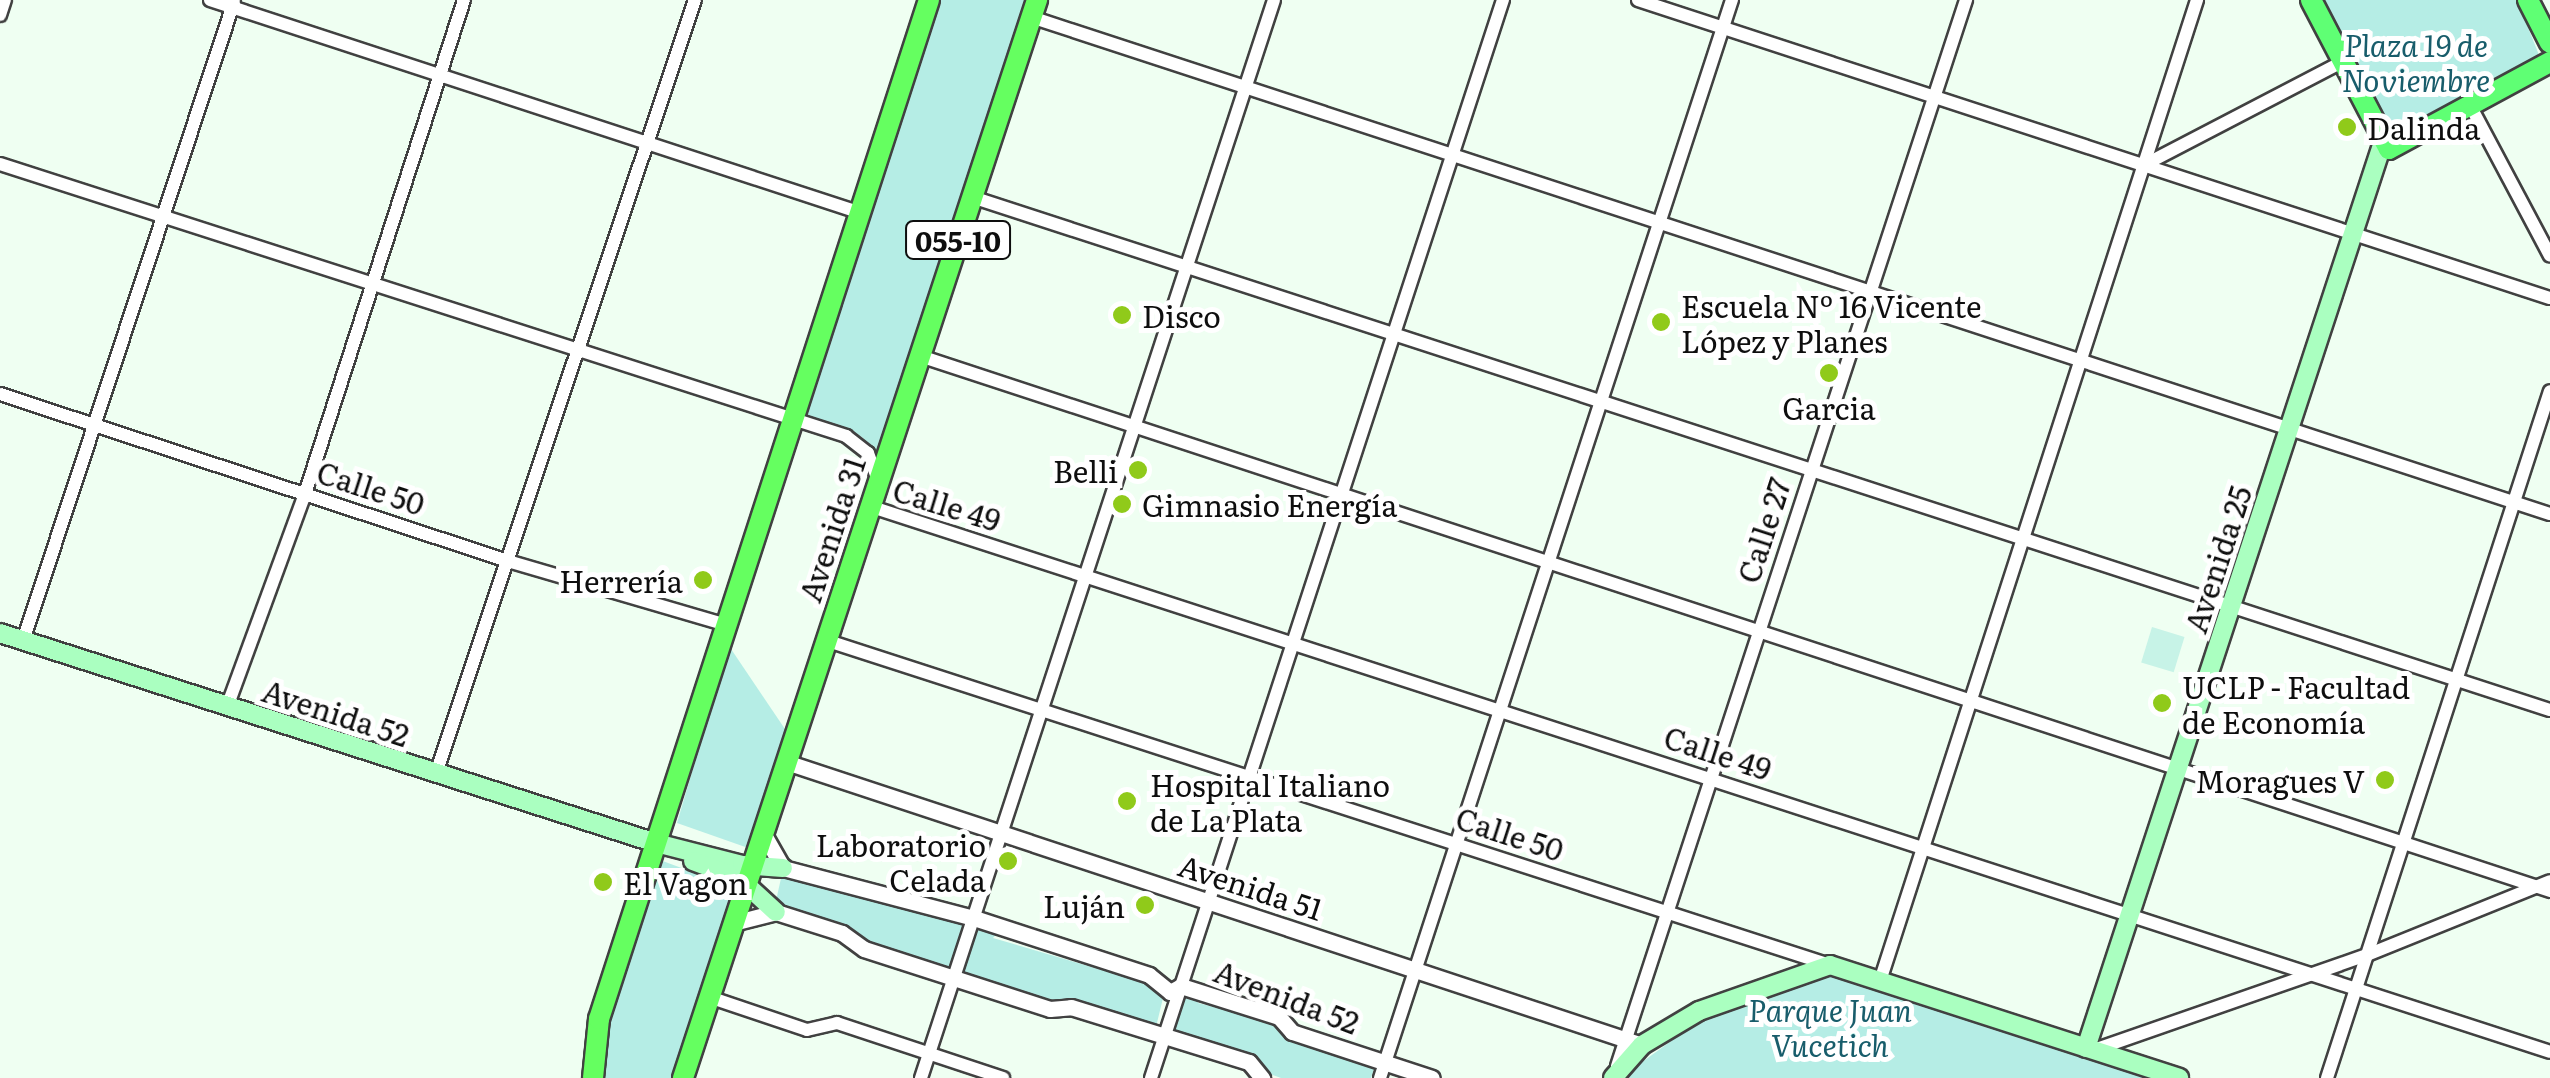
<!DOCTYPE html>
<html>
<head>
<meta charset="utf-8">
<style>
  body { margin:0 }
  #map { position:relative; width:2550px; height:1078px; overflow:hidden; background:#effff2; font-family:Literata,serif }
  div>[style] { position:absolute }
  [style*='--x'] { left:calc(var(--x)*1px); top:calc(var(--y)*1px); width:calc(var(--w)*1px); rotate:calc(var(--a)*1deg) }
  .green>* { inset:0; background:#b5ede5 }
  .pitch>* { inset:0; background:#c7f3e7; transform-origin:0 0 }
  .roads { filter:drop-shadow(2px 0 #414141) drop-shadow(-2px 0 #414141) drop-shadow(0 2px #414141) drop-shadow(0 -2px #414141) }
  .minor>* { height:12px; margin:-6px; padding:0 6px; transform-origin:6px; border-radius:6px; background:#fff }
  .tertiary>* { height:15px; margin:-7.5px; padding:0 7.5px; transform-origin:7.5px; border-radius:7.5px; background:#fff }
  .secondary>* { height:18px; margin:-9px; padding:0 9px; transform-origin:9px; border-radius:9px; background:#aaffc0 }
  .primary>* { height:20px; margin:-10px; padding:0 10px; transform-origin:10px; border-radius:10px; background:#5fff74 }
  .trunk>* { height:20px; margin:-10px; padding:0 10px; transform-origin:10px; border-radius:10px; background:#65ff60 }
  .dots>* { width:28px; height:28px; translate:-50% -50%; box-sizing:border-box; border:5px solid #fff; border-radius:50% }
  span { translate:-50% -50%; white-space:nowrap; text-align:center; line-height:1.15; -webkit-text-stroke:10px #fff; paint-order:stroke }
  .shield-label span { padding:2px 8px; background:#fff; border:2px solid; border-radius:8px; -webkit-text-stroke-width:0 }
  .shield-label { font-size:28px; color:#0e0e0e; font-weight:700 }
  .park-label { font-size:30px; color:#185d6b; font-style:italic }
  .poi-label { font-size:30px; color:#0e0e0e }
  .left { translate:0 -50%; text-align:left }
  .right { translate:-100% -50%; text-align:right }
  .street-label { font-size:30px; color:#0e0e0e }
</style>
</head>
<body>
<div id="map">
  <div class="green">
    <i style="clip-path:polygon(941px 0,1030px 0,881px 459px,862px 437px,807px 416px)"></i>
    <i style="clip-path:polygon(2316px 0,2517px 0,2539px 55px,2534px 64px,2393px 132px,2385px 128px)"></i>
    <i style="clip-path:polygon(729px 646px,789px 735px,751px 849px,677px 823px)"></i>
    <i style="clip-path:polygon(660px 860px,738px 889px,680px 1078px,603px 1078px,603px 1041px)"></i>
    <i style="clip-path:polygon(782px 874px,965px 922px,951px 972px,775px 905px)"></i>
    <i style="clip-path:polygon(976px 925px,998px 932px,993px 938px,1146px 983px,1163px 998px,1156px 1027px,1048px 1004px,962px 975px)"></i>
    <i style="clip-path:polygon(1832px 972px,2149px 1078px,1620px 1078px,1721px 1005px)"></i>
    <i style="clip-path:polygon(1181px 993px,1199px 997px,1198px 1003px,1274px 1022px,1375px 1066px,1371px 1078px,1281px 1078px,1262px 1071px,1171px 1030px)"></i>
  </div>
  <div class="pitch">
    <i style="left:2152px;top:627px;width:34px;height:37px;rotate:17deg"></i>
  </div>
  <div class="roads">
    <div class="minor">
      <i style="--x:210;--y:0;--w:685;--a:18.12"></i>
      <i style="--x:1638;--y:0;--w:959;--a:18.1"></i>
      <i style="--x:0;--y:15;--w:16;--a:-72"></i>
      <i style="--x:1031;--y:17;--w:1598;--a:18.12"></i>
      <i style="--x:2472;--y:109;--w:166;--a:62"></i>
      <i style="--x:0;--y:164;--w:889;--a:17.82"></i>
      <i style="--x:846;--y:436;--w:28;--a:38"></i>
      <i style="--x:868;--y:453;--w:29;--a:70"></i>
      <i style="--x:2144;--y:165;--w:221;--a:-27.5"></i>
      <i style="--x:972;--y:197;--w:1659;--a:18.01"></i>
      <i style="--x:920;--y:356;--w:1716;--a:18.17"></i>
      <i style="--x:0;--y:394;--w:538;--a:18.2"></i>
      <i style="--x:511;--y:562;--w:225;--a:16.3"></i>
      <i style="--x:869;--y:506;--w:1767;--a:17.99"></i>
      <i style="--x:825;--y:640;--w:1056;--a:17.92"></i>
      <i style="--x:23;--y:641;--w:673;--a:-71.73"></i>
      <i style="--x:227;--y:707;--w:227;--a:-69.9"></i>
      <i style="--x:305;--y:494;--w:519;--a:-72.16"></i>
      <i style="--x:436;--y:773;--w:815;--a:-71.48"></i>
      <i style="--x:1880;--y:981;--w:1031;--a:-72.09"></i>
      <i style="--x:709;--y:997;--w:103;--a:18.6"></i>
      <i style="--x:807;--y:1030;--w:31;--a:-13"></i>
      <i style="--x:837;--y:1023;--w:175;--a:18.3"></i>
      <i style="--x:2094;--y:1050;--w:289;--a:-19.2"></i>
      <i style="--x:2367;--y:955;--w:197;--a:-22"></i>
      <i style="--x:1617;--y:1066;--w:1122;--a:-71.87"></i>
      <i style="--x:921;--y:1078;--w:1134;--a:-71.87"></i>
      <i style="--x:1151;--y:1078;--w:1134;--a:-71.92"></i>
      <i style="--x:1380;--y:1078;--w:1134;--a:-71.92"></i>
      <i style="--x:2327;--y:1078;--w:722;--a:-72.02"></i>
    </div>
    <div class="tertiary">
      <i style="--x:786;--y:762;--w:902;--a:18.29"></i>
      <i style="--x:763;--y:833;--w:40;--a:60.3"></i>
      <i style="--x:783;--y:868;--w:197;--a:14.7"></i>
      <i style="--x:974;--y:918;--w:184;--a:18"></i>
      <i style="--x:1149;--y:975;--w:27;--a:39"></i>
      <i style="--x:1170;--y:992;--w:13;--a:-29"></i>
      <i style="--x:1181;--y:986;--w:103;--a:17.6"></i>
      <i style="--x:1279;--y:1017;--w:20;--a:49"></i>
      <i style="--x:1292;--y:1032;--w:147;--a:18.2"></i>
      <i style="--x:733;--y:923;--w:44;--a:-14.3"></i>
      <i style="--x:776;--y:912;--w:69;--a:17.7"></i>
      <i style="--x:842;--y:933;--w:27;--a:36"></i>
      <i style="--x:864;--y:949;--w:195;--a:17.9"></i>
      <i style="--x:1050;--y:1009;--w:21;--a:-5"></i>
      <i style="--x:1071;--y:1007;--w:186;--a:17.2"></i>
      <i style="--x:1249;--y:1062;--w:21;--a:51"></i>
    </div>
    <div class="secondary">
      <i style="--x:0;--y:633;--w:689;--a:17.75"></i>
      <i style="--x:656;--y:843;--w:89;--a:14.3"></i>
      <i style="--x:742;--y:865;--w:41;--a:4.2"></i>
      <i style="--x:693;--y:861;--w:49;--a:20.3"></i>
      <i style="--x:739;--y:878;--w:50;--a:42.6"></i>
      <i style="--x:2086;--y:1048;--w:950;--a:-71.85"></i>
      <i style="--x:1613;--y:1078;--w:44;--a:-48.7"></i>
      <i style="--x:1642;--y:1045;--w:66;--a:-30.8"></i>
      <i style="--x:1699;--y:1011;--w:139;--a:-19.3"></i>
      <i style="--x:1830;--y:965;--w:367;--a:17.9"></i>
    </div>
    <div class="primary">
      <i style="--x:2311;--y:0;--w:168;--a:62.4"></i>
      <i style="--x:2389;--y:149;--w:183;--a:-28.4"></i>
      <i style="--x:2528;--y:0;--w:48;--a:62.9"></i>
    </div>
    <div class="trunk">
      <i style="--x:593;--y:1078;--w:59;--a:-84.2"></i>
      <i style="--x:599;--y:1019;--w:1071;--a:-72.06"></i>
      <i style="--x:683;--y:1078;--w:1135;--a:-71.82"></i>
    </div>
  </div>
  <div class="dots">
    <i style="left:2347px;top:127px;background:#90ca1a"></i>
    <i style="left:1122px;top:315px;background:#90ca1a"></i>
    <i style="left:1661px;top:322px;background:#90ca1a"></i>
    <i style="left:1829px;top:373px;background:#90ca1a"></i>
    <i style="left:1138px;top:470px;background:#90ca1a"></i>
    <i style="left:1122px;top:504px;background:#90ca1a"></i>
    <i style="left:703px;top:580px;background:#90ca1a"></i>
    <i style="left:2162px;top:703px;background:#90ca1a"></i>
    <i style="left:2385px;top:780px;background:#90ca1a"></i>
    <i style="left:1127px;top:801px;background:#90ca1a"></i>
    <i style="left:1008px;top:861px;background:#90ca1a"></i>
    <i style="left:603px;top:882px;background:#90ca1a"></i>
    <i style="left:1145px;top:905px;background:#90ca1a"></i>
  </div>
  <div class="shield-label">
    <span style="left:958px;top:240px">055-10</span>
  </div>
  <div class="park-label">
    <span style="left:2416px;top:61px">Plaza 19 de<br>Noviembre</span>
    <span style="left:1830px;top:1026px">Parque Juan<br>Vucetich</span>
  </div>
  <div class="poi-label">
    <span class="left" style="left:2367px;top:127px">Dalinda</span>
    <span class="left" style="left:1681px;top:322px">Escuela Nº 16 Vicente<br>López y Planes</span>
    <span class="left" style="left:1142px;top:315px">Disco</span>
    <span style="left:1829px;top:407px">Garcia</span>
    <span class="right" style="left:1118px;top:470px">Belli</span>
    <span class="left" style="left:1142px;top:504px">Gimnasio Energía</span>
    <span class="right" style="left:683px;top:580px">Herrería</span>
    <span class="left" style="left:2182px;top:703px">UCLP - Facultad<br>de Economía</span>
    <span class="right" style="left:2365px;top:780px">Moragues V</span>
    <span class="left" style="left:1150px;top:801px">Hospital Italiano<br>de La Plata</span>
    <span class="right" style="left:986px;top:861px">Laboratorio<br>Celada</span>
    <span class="left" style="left:623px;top:882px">El Vagon</span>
    <span class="right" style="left:1125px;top:905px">Luján</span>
  </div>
  <div class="street-label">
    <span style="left:371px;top:487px;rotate:18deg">Calle 50</span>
    <span style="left:947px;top:504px;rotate:17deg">Calle 49</span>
    <span style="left:831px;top:529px;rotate:-72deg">Avenida 31</span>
    <span style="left:1763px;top:530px;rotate:-72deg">Calle 27</span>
    <span style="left:2217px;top:559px;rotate:-72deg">Avenida 25</span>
    <span style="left:336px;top:712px;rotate:18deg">Avenida 52</span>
    <span style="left:1718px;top:752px;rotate:18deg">Calle 49</span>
    <span style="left:1510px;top:833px;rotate:18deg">Calle 50</span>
    <span style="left:1251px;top:886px;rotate:18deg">Avenida 51</span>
    <span style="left:1287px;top:996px;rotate:21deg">Avenida 52</span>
  </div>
</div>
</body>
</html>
